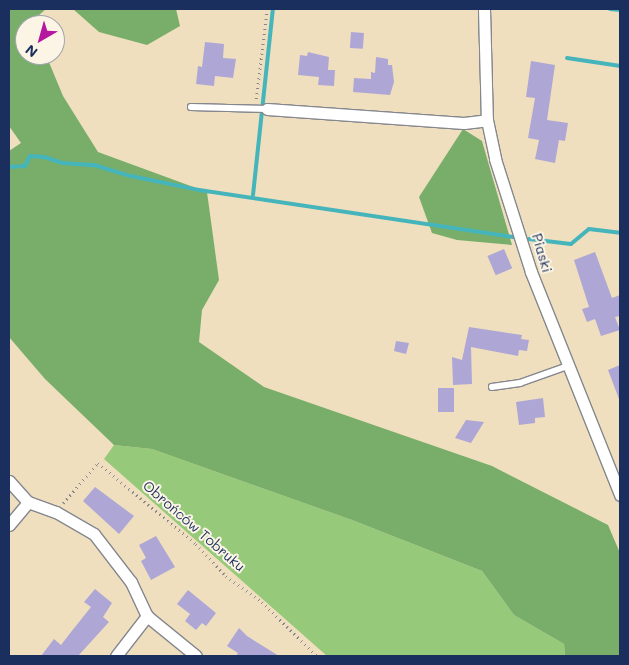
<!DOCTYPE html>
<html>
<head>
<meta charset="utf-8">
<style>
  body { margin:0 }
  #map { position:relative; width:629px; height:665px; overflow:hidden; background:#efdfbe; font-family:Mali,sans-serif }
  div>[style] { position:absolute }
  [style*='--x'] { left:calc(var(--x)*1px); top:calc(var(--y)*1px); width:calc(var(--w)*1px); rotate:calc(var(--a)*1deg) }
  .green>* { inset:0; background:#96ca7a }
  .forest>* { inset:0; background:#78ae6a }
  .stream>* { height:4px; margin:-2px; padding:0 2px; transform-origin:2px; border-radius:2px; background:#45b5bb }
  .building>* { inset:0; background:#aea7d5; transform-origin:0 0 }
  .path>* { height:2.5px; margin-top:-1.25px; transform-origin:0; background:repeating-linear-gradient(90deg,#85878e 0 1px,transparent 0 5px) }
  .roads { filter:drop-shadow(1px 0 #85878e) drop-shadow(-1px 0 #85878e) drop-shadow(0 1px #85878e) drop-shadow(0 -1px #85878e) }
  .service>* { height:5.5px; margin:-2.75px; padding:0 2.75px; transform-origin:2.75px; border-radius:2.75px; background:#fff }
  .minor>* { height:11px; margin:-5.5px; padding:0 5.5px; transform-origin:5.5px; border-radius:5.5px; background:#fff }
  span { translate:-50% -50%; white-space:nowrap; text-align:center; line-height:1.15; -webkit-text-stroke:4px #fcf5e5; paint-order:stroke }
  .street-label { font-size:14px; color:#1b2f5e }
  .frame { position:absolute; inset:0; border:10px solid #1b2f5e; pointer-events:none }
  .north { position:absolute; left:15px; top:15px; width:50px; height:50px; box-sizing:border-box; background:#fcf5e5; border:1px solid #a2a6af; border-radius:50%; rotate:218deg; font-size:14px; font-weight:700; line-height:20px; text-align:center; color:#1b2f5e }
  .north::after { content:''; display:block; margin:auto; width:18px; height:22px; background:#b5179e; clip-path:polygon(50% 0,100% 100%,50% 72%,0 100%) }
</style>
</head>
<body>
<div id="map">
  <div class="green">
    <i style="clip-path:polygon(114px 445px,152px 449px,352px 520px,482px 571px,514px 615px,564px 644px,565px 656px,327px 656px,104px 459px)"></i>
  </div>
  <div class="forest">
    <i style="clip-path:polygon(9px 9px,46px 9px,32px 21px,33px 25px,25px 25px,25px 55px,46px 55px,63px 96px,98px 152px,207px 192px,219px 280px,202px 310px,199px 342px,264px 387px,492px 466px,608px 525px,620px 553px,620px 656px,565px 656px,564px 644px,514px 615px,482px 571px,352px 520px,152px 449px,114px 445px,45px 379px,9px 337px,9px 151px,21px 143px,9px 126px)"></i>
    <i style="clip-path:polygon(73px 9px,176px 9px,180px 26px,147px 45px,99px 32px)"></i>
    <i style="clip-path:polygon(463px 129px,482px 141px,512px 245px,457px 240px,432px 233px,419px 197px)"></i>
  </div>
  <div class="stream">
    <i style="--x:610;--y:9;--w:10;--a:6"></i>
    <i style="--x:567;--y:58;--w:54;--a:8.6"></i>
    <i style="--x:9;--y:167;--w:16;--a:-4"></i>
    <i style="--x:25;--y:166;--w:11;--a:-63"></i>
    <i style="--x:30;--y:156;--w:14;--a:4"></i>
    <i style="--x:44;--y:157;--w:19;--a:18"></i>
    <i style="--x:62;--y:163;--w:32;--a:4"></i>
    <i style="--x:94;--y:165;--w:39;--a:17"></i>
    <i style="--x:131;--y:176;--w:69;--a:11.6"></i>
    <i style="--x:199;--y:190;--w:319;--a:8.5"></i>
    <i style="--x:253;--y:195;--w:187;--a:-83.9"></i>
    <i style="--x:529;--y:239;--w:42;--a:6.8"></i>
    <i style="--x:571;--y:244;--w:23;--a:-40"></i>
    <i style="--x:589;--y:229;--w:31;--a:7"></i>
  </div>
  <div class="building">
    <i style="left:351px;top:32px;width:13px;height:16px;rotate:4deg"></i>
    <i style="clip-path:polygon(205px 42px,224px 44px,223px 58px,236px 59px,233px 78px,215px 76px,214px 86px,196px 84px,198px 66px,202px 67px)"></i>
    <i style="clip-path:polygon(308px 52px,329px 57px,328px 70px,335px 70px,334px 86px,318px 85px,319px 77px,298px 75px,300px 55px,307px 56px)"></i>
    <i style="clip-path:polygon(376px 57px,388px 59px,388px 65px,392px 65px,394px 82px,390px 95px,353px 92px,354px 78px,371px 79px,371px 72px,375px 73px)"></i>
    <i style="clip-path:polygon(531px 61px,555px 65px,547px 120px,568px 123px,565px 141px,559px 140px,555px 163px,535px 159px,539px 140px,528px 138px,535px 98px,526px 97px)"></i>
    <i style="left:504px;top:249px;width:21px;height:18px;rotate:67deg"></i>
    <i style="clip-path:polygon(595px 252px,612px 298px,620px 295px,620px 316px,615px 317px,620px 330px,601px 336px,595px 319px,587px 322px,582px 309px,589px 307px,574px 260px)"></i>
    <i style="clip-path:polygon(469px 327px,522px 335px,521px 339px,529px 340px,527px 351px,519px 350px,518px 356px,471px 347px,472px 384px,453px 385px,452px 357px,462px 360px)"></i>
    <i style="clip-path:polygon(396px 341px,409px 343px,406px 354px,394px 351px)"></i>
    <i style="clip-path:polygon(620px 365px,620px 399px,619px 399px,608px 370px)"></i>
    <i style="left:454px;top:388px;width:24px;height:16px;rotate:90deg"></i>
    <i style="clip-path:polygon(543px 398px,545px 417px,535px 418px,535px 423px,519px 425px,516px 402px)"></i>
    <i style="clip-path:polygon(466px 420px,484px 422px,471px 443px,455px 438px)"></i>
    <i style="clip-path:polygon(95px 487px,134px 516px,119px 534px,83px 501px)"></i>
    <i style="clip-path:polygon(156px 536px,175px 567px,151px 580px,141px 561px,146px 558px,139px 545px)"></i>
    <i style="clip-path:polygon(95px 589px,112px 603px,103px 617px,109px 622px,78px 656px,41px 656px,54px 639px,61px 645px,71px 632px,91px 607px,84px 602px)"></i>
    <i style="clip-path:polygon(188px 590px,216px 613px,206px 626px,202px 623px,196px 630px,185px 621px,190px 614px,177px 604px)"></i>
    <i style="clip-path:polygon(239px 628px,247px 636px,279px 656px,236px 656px,238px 653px,227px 646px)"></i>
  </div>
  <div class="path">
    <i style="--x:256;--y:99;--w:91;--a:-83"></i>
    <i style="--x:63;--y:503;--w:53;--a:-48.8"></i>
    <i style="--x:98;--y:463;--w:127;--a:39.6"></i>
    <i style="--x:196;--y:544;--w:44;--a:46.8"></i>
    <i style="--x:226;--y:576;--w:44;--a:35.8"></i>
    <i style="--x:262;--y:602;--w:77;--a:44.5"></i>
  </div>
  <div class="roads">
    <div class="service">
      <i style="--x:191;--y:107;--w:76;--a:1.5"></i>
      <i style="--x:492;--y:387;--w:28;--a:-8"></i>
      <i style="--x:520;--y:383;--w:51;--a:-19.5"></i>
    </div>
    <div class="minor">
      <i style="--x:484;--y:9;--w:111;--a:88.5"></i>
      <i style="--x:487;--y:120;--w:40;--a:78"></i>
      <i style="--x:495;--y:159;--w:119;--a:72.3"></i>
      <i style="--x:531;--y:272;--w:240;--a:68.2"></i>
      <i style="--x:267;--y:109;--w:197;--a:4.1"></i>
      <i style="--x:464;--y:123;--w:23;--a:-7"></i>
      <i style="--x:9;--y:481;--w:28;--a:48"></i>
      <i style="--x:28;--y:502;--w:30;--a:20"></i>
      <i style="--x:56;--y:512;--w:44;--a:30.1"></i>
      <i style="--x:94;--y:534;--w:61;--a:52.4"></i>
      <i style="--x:131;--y:582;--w:38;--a:65"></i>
      <i style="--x:147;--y:616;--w:63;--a:39.2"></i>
      <i style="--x:9;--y:525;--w:30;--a:-50"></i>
      <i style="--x:116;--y:656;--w:51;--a:-52.2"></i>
    </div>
  </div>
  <div class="street-label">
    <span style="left:542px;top:253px;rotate:74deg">Piaski</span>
    <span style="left:194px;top:526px;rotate:41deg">Obrońców Tobruku</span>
  </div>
  <div class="frame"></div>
  <div class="north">N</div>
</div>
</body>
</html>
